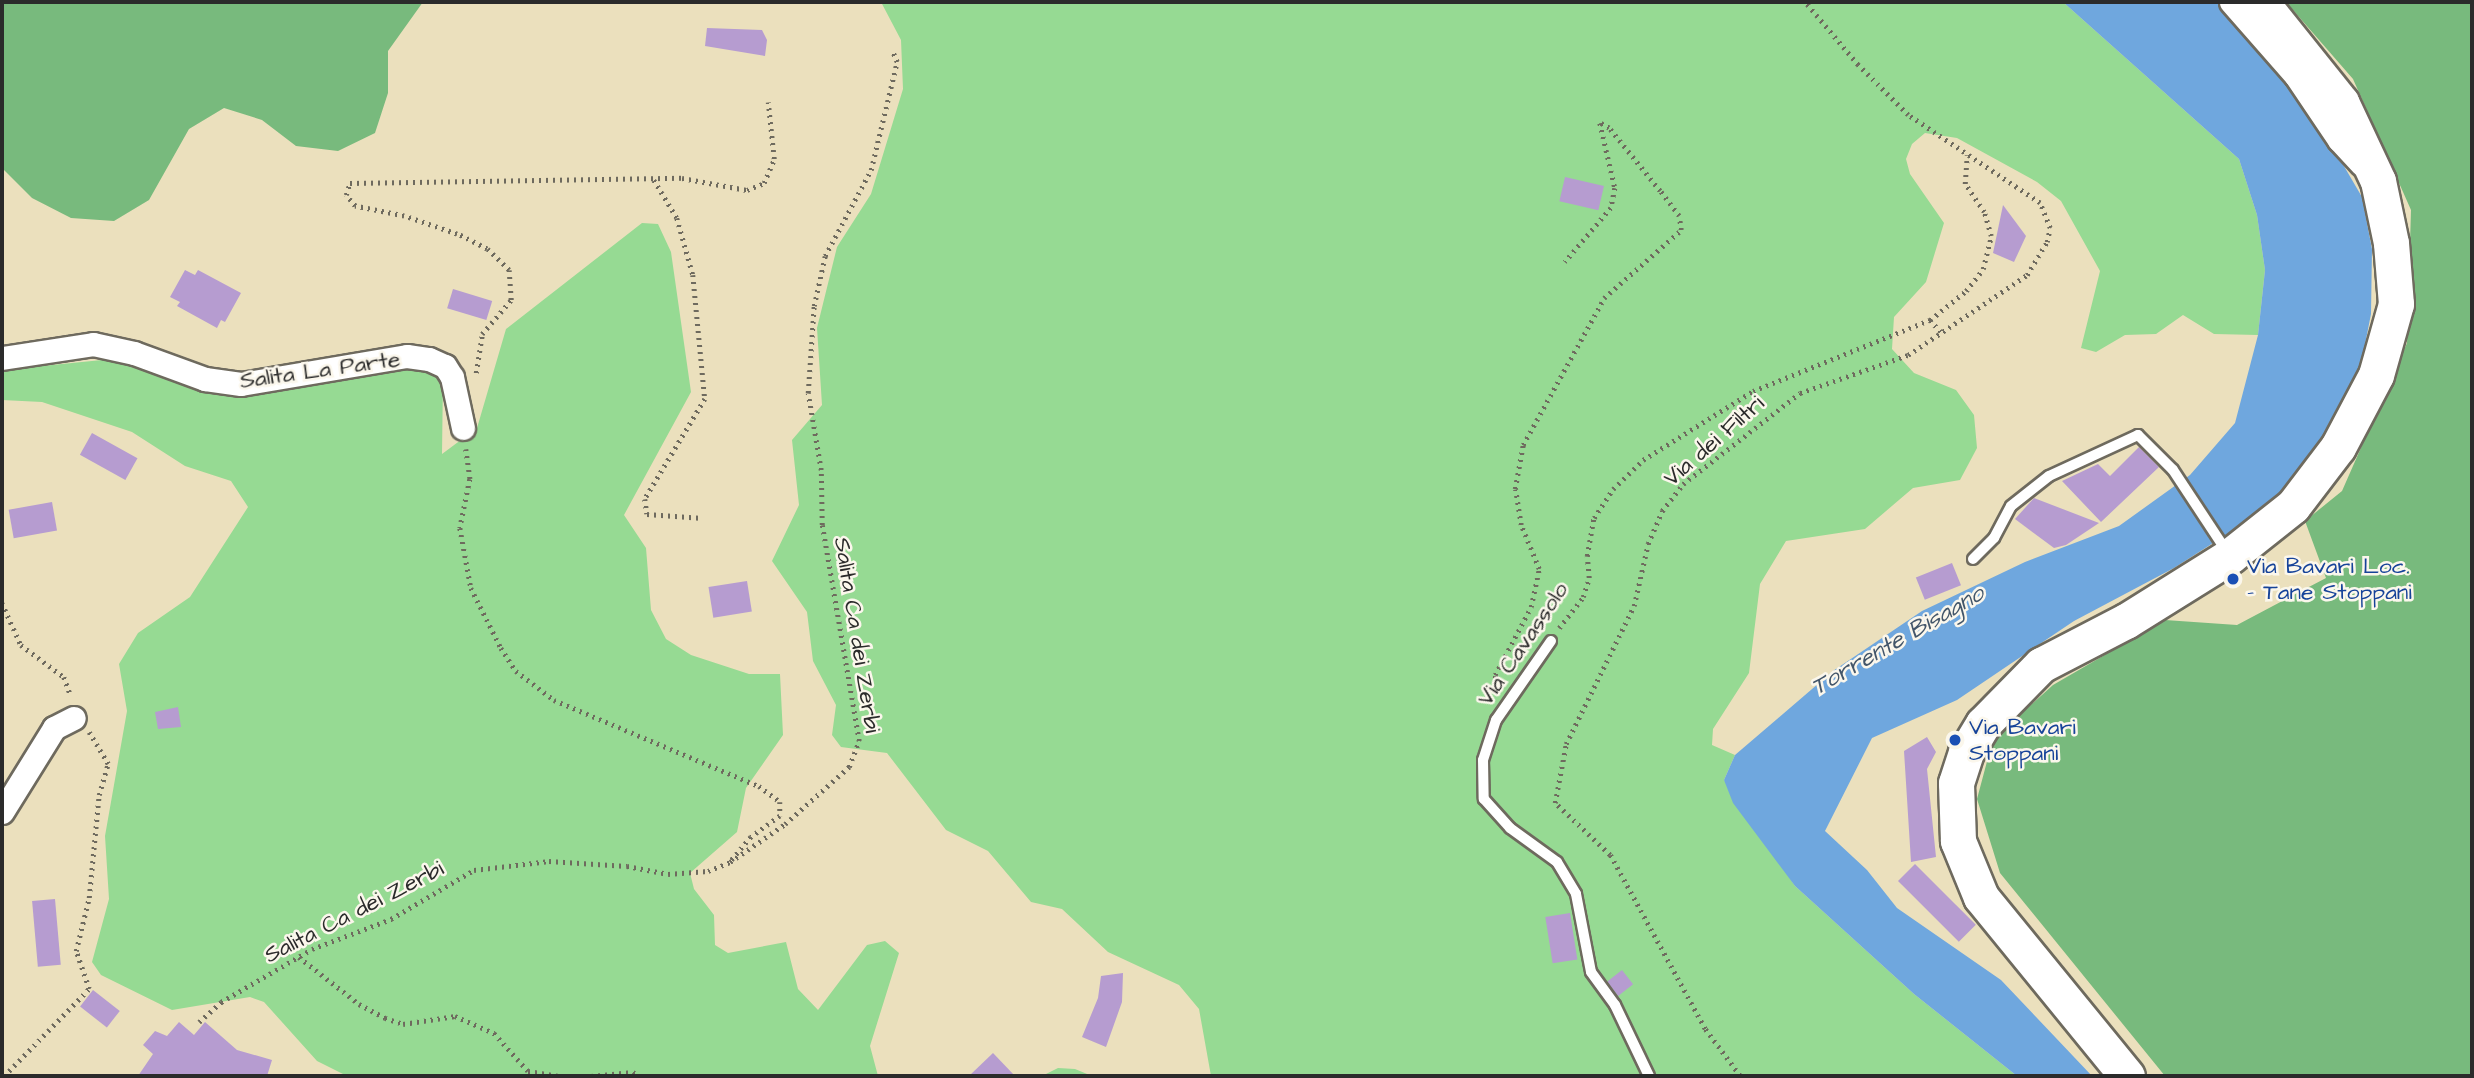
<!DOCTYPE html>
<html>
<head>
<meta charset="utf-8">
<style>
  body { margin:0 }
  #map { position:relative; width:2474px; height:1078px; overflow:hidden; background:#ebe0bd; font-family:"Architects Daughter",sans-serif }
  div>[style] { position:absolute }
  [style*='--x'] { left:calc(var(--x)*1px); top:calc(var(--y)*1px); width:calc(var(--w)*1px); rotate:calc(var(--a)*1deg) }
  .green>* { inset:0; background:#96da93 }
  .forest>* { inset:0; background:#78ba7d }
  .water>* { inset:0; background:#6fa7de }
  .building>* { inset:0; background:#b69cd0; transform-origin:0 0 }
  .path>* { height:4.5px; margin-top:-2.25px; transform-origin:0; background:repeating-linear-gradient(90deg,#6e6a5e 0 2px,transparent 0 7px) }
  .roads { filter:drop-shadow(2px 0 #6e6a5e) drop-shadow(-2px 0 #6e6a5e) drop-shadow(0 2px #6e6a5e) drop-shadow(0 -2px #6e6a5e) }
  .service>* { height:10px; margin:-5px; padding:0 5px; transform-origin:5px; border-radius:5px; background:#fff }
  .minor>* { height:23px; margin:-11.5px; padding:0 11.5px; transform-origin:11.5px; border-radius:11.5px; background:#fff }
  .primary>* { height:35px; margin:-17.5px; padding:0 17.5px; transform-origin:17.5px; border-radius:17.5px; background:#fff }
  .dots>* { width:19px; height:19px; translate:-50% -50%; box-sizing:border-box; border:4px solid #fbf7ec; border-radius:50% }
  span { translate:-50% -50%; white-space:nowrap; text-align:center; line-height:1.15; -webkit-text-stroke:5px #fbf7ec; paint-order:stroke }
  .street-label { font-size:23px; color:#2b2b2b }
  .transit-label { font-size:23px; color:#164399 }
  .left { translate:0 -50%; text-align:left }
  .water-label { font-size:24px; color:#43566a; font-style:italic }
  .frame { position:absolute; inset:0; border:4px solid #2b2b2b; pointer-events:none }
</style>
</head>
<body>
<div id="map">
  <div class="green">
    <i style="clip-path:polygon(881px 2px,2063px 2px,2239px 159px,2257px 215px,2265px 270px,2258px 335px,2214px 334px,2183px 315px,2156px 334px,2125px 335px,2096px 352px,2081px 348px,2100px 271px,2061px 201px,2037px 182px,1957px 138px,1925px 133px,1912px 144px,1906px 159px,1910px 174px,1944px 223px,1926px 282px,1894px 317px,1892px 349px,1914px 373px,1956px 390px,1974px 415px,1977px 448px,1960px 480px,1913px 488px,1865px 529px,1786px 541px,1760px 584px,1749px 673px,1713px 729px,1712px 745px,1735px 755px,1724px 780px,1795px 886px,1914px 994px,2017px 1076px,1211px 1076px,1199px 1009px,1179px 985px,1108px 952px,1062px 909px,1031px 902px,988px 851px,946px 830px,887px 753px,841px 747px,832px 735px,836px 705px,813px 661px,807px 612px,772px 561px,799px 505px,792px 440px,822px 405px,817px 328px,837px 247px,871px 194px,903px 89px,901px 40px)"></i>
    <i style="clip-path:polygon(642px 223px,658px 224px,671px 252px,691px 392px,624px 515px,646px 548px,651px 610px,666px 639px,691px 655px,749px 674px,780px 674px,783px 735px,746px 788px,737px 832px,690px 873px,694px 889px,714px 915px,715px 945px,728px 953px,786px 942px,798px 989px,818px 1010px,867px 945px,885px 941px,899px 953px,870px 1046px,878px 1076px,347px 1076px,317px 1061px,264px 1002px,250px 997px,172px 1010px,101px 975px,92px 962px,109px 899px,105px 836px,127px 711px,119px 664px,138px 633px,190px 597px,248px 507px,231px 481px,185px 466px,132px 432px,42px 402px,2px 400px,2px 370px,112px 359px,230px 392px,329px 382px,414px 367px,429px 369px,443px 378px,442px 454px,477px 428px,506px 329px)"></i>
    <i style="clip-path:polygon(1058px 1068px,1075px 1069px,1092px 1076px,1042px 1076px)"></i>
  </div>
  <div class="forest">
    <i style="clip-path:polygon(2px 2px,423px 2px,388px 51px,388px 93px,375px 133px,338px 151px,296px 146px,262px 120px,224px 108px,189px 129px,149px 200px,114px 221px,71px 218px,32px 198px,2px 168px)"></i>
    <i style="clip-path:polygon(2286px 2px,2472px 2px,2472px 1076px,2165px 1076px,2000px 873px,1977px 799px,1993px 739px,2053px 685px,2165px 620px,2237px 625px,2326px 578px,2305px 521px,2342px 491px,2407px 343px,2411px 210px,2353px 79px)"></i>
  </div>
  <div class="water">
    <i style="clip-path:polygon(2063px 2px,2223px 2px,2292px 77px,2362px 197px,2372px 249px,2371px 314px,2360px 370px,2331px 427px,2295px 479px,2243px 524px,2174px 568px,2074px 621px,1957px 700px,1872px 738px,1825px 831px,1867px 870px,1897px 908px,2001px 980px,2092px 1076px,2017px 1076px,1914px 994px,1795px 886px,1733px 803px,1724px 780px,1735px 755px,1833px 671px,1922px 611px,2025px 562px,2119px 526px,2190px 475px,2235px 423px,2258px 335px,2265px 270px,2257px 215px,2239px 159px)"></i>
  </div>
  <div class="building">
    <i style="clip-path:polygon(707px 28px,762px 30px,767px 40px,765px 56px,705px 46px)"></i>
    <i style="left:1565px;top:177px;width:40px;height:25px;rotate:13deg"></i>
    <i style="clip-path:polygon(2003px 205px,2026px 236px,2014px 262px,1993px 253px)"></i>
    <i style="clip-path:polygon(185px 270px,195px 275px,198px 270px,241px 293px,225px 322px,221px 320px,217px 328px,177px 306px,180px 302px,170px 297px)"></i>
    <i style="left:453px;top:289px;width:41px;height:20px;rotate:17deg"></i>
    <i style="left:92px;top:433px;width:52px;height:25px;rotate:29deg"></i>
    <i style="clip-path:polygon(2139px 447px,2159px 467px,2101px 522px,2062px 481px,2098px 464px,2110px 476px)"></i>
    <i style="clip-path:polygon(2034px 498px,2099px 523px,2066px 545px,2054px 548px,2015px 519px)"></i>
    <i style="left:52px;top:502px;width:29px;height:44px;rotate:80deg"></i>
    <i style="left:1952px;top:563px;width:24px;height:39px;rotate:68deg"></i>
    <i style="left:747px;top:581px;width:31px;height:39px;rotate:81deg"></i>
    <i style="clip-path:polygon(178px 707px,181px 727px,158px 729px,155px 712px)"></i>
    <i style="clip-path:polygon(1927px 737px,1936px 752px,1927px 769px,1936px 857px,1911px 862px,1904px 751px)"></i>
    <i style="left:1915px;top:864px;width:86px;height:24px;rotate:45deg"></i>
    <i style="left:55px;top:899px;width:66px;height:23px;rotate:85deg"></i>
    <i style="left:1570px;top:913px;width:47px;height:25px;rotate:81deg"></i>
    <i style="left:1622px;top:970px;width:18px;height:19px;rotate:52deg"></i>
    <i style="clip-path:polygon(1123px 973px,1122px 1002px,1106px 1047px,1082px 1037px,1098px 998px,1101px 976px)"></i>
    <i style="left:93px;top:990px;width:34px;height:21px;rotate:38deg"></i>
    <i style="clip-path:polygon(179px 1022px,194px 1035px,205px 1022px,237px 1050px,272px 1060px,267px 1076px,138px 1076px,153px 1054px,143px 1045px,155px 1031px,167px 1036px)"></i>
    <i style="clip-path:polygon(993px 1053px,1015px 1076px,969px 1076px)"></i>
  </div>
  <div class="path">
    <i style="--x:654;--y:180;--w:44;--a:58.8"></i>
    <i style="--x:677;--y:218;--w:59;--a:74.3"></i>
    <i style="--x:693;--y:275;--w:125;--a:84.5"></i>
    <i style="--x:705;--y:399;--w:117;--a:121"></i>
    <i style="--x:645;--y:499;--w:15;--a:82"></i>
    <i style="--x:647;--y:514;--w:56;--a:4.1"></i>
    <i style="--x:1930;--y:320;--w:16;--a:47"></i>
    <i style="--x:476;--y:373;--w:39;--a:-81"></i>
    <i style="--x:482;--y:334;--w:45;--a:-49.5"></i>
    <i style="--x:511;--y:300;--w:30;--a:-94"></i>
    <i style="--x:509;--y:270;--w:30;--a:-136"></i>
    <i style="--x:487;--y:249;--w:34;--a:-153"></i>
    <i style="--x:457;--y:234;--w:56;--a:-161.2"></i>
    <i style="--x:404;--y:216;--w:50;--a:-168.5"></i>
    <i style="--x:355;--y:206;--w:14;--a:-129"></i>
    <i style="--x:346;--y:195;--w:13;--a:-72"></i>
    <i style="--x:350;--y:183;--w:332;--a:-0.9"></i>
    <i style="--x:682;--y:178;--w:66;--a:10.5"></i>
    <i style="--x:747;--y:190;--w:18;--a:-22"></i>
    <i style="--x:764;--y:183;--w:26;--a:-67"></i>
    <i style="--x:774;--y:159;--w:57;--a:-96"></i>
    <i style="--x:466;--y:449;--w:30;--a:82"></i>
    <i style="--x:470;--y:479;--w:50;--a:101.5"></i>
    <i style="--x:460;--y:528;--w:61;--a:79.6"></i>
    <i style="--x:471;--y:588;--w:67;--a:63.4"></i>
    <i style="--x:501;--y:648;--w:27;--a:57"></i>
    <i style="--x:516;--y:671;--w:48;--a:37.3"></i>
    <i style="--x:554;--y:700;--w:222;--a:22.8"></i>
    <i style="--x:759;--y:786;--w:26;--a:37"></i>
    <i style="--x:780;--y:802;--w:14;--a:90"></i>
    <i style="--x:780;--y:816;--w:36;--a:144"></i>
    <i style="--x:751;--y:837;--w:33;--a:130"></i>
    <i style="--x:2;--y:603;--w:46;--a:65.7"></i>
    <i style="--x:21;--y:645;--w:54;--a:36.7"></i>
    <i style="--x:64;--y:677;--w:20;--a:70"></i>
    <i style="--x:1559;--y:628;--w:39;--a:-52"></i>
    <i style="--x:1583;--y:597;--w:20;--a:-72"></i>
    <i style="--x:1589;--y:578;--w:22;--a:-95"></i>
    <i style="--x:1587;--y:556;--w:39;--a:-80"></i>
    <i style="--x:1594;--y:518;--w:35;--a:-57"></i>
    <i style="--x:1613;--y:489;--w:42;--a:-44"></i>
    <i style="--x:1643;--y:460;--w:130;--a:-32.1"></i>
    <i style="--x:1753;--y:391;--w:191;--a:-21.9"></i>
    <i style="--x:1930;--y:320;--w:46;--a:-38.9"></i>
    <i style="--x:1966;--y:291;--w:28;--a:-52"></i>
    <i style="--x:1983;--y:269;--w:34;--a:-76"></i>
    <i style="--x:1991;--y:236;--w:25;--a:-106"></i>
    <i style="--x:1984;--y:212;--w:34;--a:-124"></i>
    <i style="--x:1965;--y:184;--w:29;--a:-86"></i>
    <i style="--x:1501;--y:684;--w:5;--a:169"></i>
    <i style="--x:1496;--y:685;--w:10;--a:-96"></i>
    <i style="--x:1495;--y:675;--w:77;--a:-62.1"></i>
    <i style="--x:1531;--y:607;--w:39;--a:-78"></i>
    <i style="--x:1539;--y:569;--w:48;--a:-112.2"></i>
    <i style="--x:1521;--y:525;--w:36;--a:-99"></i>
    <i style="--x:1515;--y:489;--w:45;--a:-79.7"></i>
    <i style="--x:1523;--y:445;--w:168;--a:-61.1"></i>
    <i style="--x:1604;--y:298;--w:103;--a:-41.4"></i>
    <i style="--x:1681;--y:230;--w:14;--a:-98"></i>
    <i style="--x:1679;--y:216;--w:31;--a:-127"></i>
    <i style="--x:1660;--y:191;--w:81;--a:-129"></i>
    <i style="--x:1609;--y:128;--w:10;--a:-151"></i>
    <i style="--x:1600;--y:123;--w:67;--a:77"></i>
    <i style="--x:1615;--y:188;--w:20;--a:101"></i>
    <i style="--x:1611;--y:208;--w:71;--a:130.4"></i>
    <i style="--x:299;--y:957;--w:76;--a:38.1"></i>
    <i style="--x:359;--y:1004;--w:30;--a:28"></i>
    <i style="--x:385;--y:1018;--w:19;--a:18"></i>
    <i style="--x:403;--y:1024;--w:53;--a:-8.7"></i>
    <i style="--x:455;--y:1016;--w:43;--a:23.6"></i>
    <i style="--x:494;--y:1033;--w:51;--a:48.2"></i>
    <i style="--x:528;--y:1071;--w:33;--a:9"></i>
    <i style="--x:199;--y:1022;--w:30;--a:-42"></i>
    <i style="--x:221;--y:1002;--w:105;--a:-30.2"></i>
    <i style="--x:312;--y:949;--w:85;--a:-20.8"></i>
    <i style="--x:391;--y:919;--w:96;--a:-30.6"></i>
    <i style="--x:474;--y:870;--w:76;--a:-6.8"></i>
    <i style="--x:549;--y:861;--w:78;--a:3.7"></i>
    <i style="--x:627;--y:866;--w:42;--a:11"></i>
    <i style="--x:668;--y:874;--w:40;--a:-4.3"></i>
    <i style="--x:708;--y:871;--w:24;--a:-22"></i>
    <i style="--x:730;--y:862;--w:67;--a:-34.6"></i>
    <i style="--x:785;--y:824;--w:86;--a:-41.7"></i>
    <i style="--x:849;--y:767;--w:28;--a:-69"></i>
    <i style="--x:859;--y:741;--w:219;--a:-99.7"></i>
    <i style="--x:822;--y:525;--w:55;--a:-91"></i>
    <i style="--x:821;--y:470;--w:78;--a:-99.6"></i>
    <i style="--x:808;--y:393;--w:87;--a:-86.1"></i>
    <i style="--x:814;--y:306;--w:51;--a:-77.6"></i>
    <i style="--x:825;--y:256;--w:98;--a:-61.9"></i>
    <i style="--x:871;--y:170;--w:111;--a:-76.5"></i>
    <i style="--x:897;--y:62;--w:13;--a:-113"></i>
    <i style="--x:4;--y:1076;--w:122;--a:-45.7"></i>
    <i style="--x:89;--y:989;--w:40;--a:-108.9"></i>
    <i style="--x:76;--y:951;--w:55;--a:-76.2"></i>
    <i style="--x:89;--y:898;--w:103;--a:-84.5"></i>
    <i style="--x:99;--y:795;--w:32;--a:-74"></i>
    <i style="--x:108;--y:764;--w:37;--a:-121"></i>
    <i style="--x:591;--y:1076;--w:42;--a:-5.4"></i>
    <i style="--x:633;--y:1072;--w:7;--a:34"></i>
    <i style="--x:1740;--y:1076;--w:59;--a:-126.7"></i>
    <i style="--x:1705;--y:1029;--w:198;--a:-118.6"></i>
    <i style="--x:1610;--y:855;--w:76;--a:-136.6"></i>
    <i style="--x:1555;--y:803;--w:60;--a:-79.4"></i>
    <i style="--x:1566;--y:744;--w:154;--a:-63.8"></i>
    <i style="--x:1634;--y:606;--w:64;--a:-77.3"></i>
    <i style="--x:1648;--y:544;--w:36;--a:-67"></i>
    <i style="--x:1662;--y:511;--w:34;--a:-52"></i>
    <i style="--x:1683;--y:484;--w:148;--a:-37.9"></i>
    <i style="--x:1800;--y:393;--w:114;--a:-19.4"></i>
    <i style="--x:1908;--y:355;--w:143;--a:-33.9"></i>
    <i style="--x:2027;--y:275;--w:39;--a:-59"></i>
    <i style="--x:2047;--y:242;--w:14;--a:-78"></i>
    <i style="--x:2050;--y:228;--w:27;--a:-112"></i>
    <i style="--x:2040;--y:203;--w:159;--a:-146.3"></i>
    <i style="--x:1908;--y:115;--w:71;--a:-135"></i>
    <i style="--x:1858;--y:65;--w:82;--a:-130.1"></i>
  </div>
  <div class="roads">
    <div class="service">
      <i style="--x:1973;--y:559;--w:30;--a:-45"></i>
      <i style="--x:1994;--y:538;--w:36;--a:-62"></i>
      <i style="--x:2011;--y:506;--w:48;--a:-38.3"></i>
      <i style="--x:2049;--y:476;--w:98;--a:-24.7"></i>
      <i style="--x:2138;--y:435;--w:49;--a:45"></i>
      <i style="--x:2173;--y:470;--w:98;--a:56.6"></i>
      <i style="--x:1551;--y:641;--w:96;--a:124.8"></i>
      <i style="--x:1496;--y:720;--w:42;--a:108"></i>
      <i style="--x:1483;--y:760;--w:39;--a:89"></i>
      <i style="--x:1484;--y:799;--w:39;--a:48"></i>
      <i style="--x:1510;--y:828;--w:58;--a:35.9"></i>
      <i style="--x:1557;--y:862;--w:37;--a:59"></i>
      <i style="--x:1576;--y:894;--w:79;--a:79.1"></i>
      <i style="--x:1591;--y:972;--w:41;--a:54"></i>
      <i style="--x:1615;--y:1005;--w:79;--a:64.4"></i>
    </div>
    <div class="minor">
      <i style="--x:2231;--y:2;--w:98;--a:48.7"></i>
      <i style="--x:2296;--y:76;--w:77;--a:56.1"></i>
      <i style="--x:2339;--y:140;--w:33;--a:47"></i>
      <i style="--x:2;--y:358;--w:92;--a:-8.7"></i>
      <i style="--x:93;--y:344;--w:42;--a:12.4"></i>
      <i style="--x:134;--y:353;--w:76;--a:20.1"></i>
      <i style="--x:205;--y:379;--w:36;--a:8"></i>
      <i style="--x:241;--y:384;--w:168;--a:-9.6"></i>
      <i style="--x:407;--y:356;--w:22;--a:8"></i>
      <i style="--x:429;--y:359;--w:17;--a:24"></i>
      <i style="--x:445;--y:366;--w:13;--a:58"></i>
      <i style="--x:452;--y:377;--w:52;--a:77.8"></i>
      <i style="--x:2;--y:812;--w:99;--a:-58.2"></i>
      <i style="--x:54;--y:728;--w:22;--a:-27"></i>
    </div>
    <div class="primary">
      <i style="--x:2127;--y:1076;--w:231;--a:-129.2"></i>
      <i style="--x:1981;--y:897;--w:61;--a:-112.3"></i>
      <i style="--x:1958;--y:841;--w:58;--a:-92"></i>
      <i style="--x:1956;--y:783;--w:33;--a:-72"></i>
      <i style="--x:1966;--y:752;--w:33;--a:-59"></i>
      <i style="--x:1983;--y:724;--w:83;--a:-45.5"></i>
      <i style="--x:2041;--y:665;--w:96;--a:-27.4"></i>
      <i style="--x:2126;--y:621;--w:123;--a:-32"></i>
      <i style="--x:2230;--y:556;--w:80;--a:-38.4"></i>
      <i style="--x:2293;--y:506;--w:74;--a:-52.7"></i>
      <i style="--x:2338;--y:447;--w:81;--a:-62.2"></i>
      <i style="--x:2376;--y:375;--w:74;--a:-74.3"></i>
      <i style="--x:2396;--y:304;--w:61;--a:-94.7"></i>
      <i style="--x:2391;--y:243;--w:63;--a:-101.8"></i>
      <i style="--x:2378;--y:181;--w:87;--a:-115.1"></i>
      <i style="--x:2341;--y:102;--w:128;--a:-128.7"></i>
    </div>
  </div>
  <div class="dots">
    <i style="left:2233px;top:579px;background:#1a4fb4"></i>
    <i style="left:1955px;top:740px;background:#1a4fb4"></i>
  </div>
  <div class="street-label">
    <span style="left:320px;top:370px;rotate:-8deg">Salita La Parte</span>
    <span style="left:1714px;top:441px;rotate:-41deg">Via dei Filtri</span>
    <span style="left:857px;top:635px;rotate:81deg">Salita Ca dei Zerbi</span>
    <span style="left:1523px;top:644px;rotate:-56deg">Via Cavassolo</span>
    <span style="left:354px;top:912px;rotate:-27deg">Salita Ca dei Zerbi</span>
  </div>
  <div class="transit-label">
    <span class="left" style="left:2247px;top:579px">Via Bavari Loc.<br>- Tane Stoppani</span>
    <span class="left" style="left:1969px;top:740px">Via Bavari<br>Stoppani</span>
  </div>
  <div class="water-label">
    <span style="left:1898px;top:641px;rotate:-30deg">Torrente Bisagno</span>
  </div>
  <div class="frame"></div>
</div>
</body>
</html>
